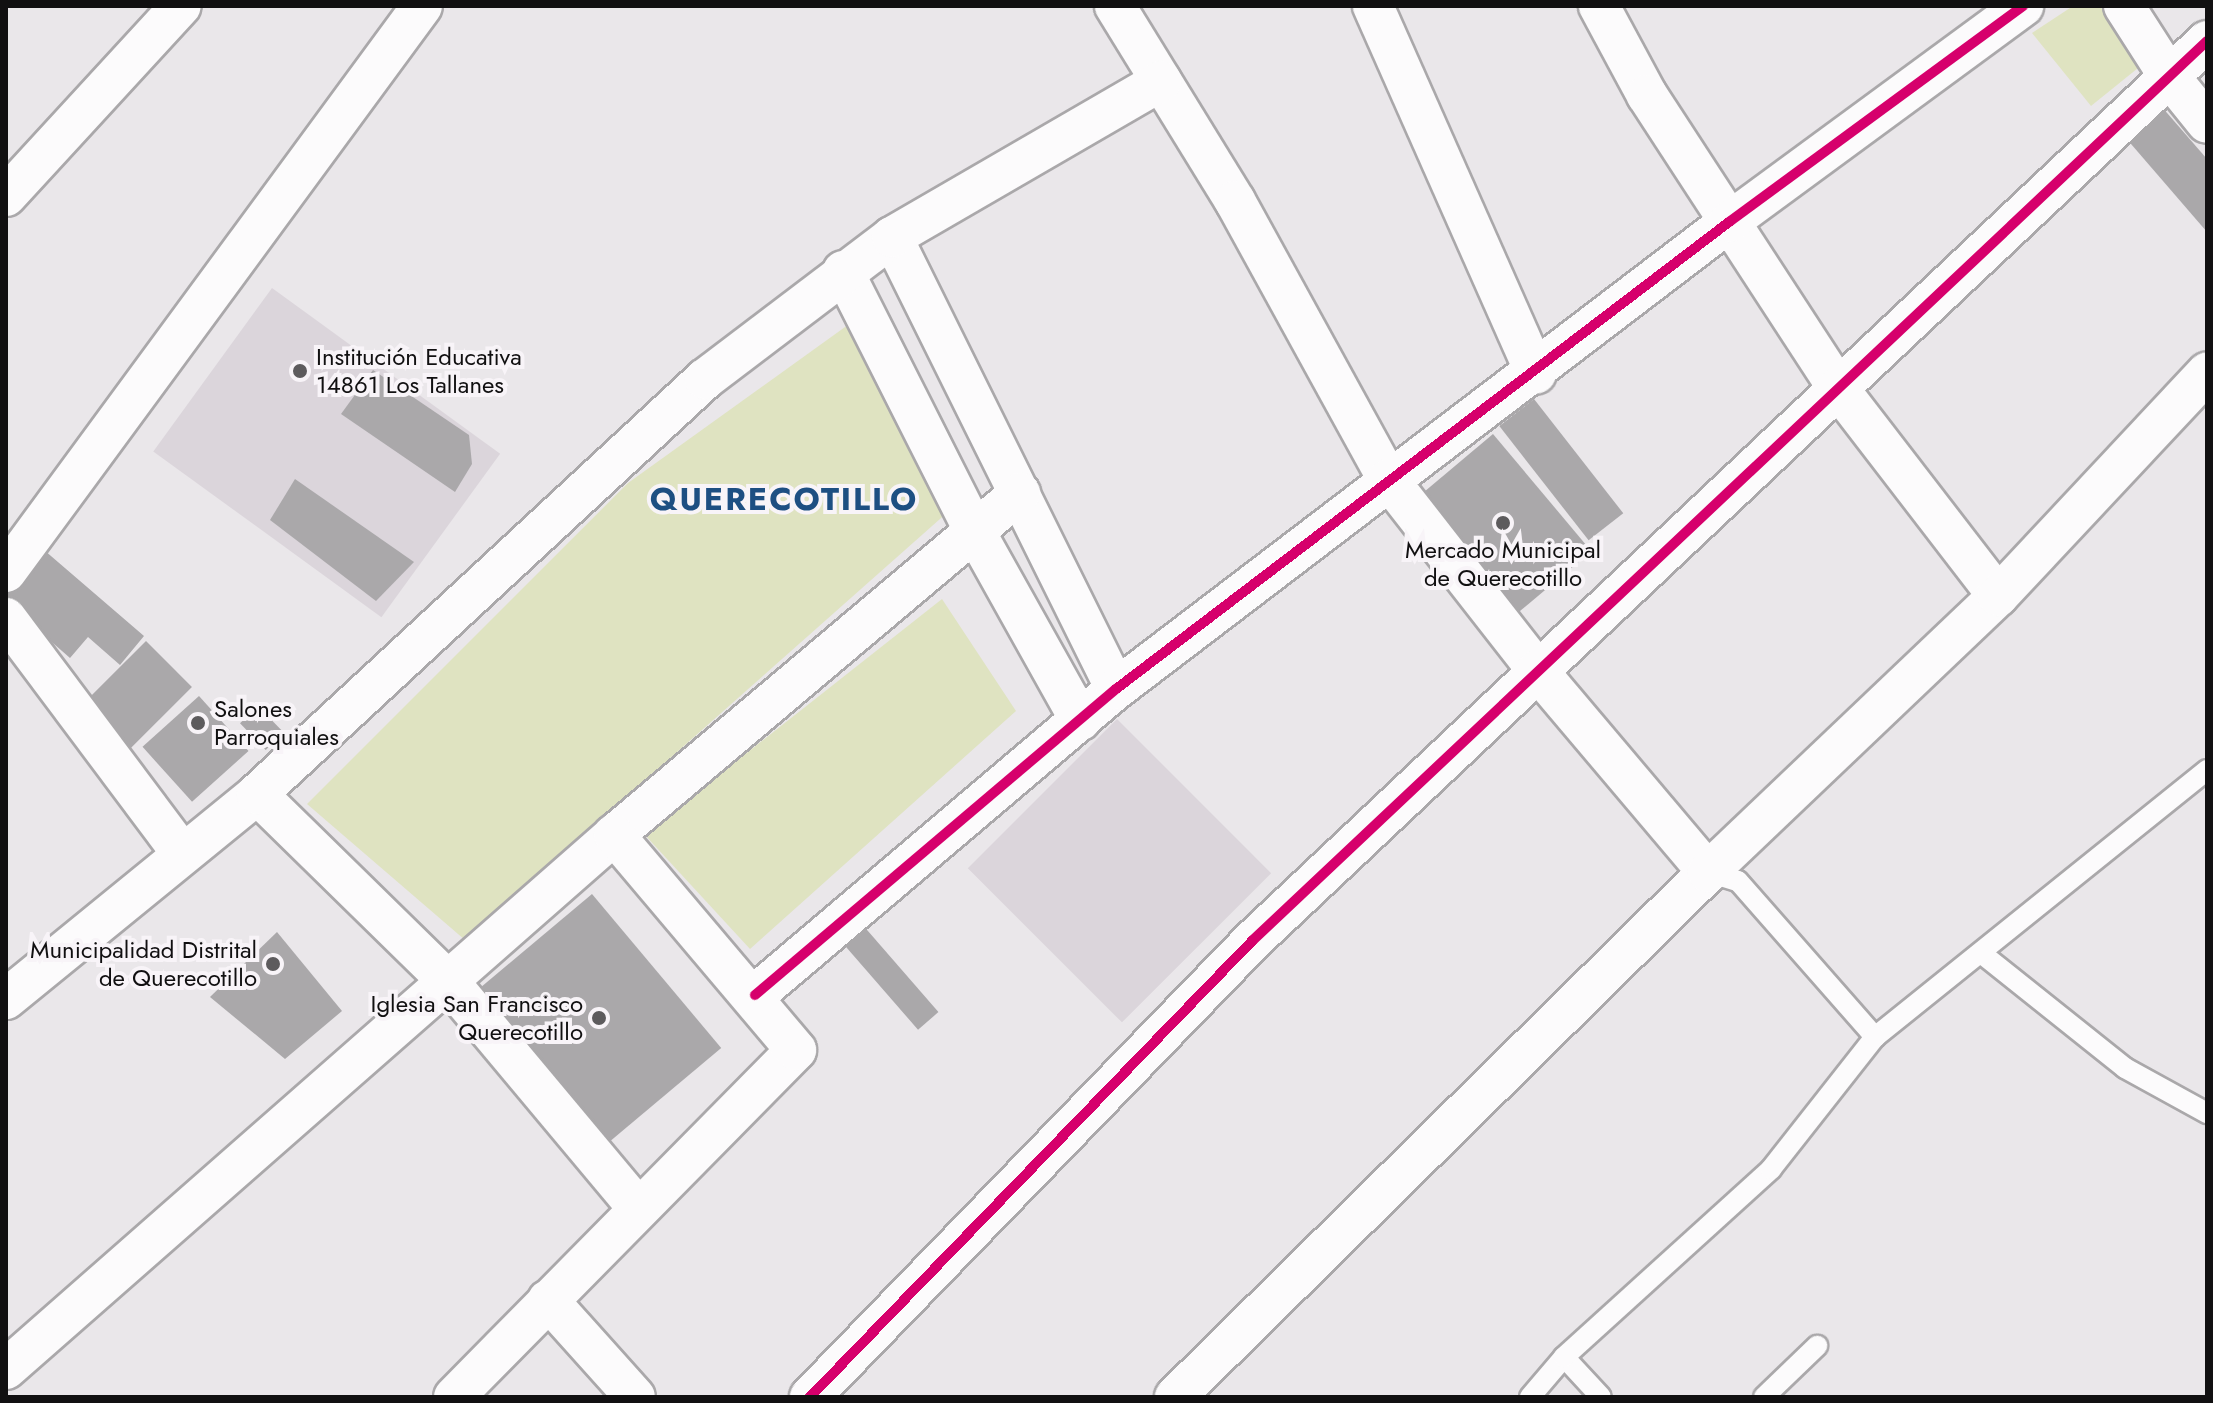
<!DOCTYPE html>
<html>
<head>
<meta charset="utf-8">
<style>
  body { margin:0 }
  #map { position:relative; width:2213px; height:1403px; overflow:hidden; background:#eae7ea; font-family:Jost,sans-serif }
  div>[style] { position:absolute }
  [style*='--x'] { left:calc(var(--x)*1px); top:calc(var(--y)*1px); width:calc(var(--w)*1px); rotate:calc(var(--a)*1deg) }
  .built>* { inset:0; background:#dbd5db; transform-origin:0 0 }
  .green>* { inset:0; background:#dfe3c1 }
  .building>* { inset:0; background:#aaa8aa; transform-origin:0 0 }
  .roads { filter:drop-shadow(2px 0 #aaa8aa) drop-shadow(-2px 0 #aaa8aa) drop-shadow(0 2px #aaa8aa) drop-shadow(0 -2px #aaa8aa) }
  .service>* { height:20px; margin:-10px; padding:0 10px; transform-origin:10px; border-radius:10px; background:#fcfbfc }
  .minor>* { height:40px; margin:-20px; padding:0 20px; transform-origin:20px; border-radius:20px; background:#fcfbfc }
  .cycleway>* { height:10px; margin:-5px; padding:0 5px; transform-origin:5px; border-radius:5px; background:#d6006c }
  .dots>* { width:22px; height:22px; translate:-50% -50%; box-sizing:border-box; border:4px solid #f8f4f8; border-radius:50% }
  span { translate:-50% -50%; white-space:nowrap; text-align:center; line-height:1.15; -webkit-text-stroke:8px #f8f4f8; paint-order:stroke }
  .poi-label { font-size:24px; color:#111011 }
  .left { translate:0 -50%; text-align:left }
  .right { translate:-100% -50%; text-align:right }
  .district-label { font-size:32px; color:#1d4f82; font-weight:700; letter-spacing:2px }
  .frame { position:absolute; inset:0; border:8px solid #111011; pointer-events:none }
</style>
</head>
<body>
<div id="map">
  <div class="built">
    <i style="left:272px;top:288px;width:282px;height:202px;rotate:36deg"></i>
    <i style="left:1117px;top:719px;width:218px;height:211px;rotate:45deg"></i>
  </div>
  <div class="green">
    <i style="clip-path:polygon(2073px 6px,2100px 6px,2143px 64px,2091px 106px,2032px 33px)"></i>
    <i style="clip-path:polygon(852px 322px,949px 511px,465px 940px,307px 804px,628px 483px)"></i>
    <i style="clip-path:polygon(942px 599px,1016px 711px,750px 949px,644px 834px)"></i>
  </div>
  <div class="building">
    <i style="clip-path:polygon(2161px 106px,2207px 159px,2207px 232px,2125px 137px)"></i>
    <i style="clip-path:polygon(373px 370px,469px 435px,472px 464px,455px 492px,341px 414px)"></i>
    <i style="left:1534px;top:399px;width:145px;height:44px;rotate:52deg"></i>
    <i style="left:1493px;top:434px;width:153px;height:99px;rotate:50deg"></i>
    <i style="clip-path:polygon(295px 479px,414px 562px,376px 601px,270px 520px)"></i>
    <i style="clip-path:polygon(44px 550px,144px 636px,120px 665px,88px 637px,70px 658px,6px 602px,6px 593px)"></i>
    <i style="left:146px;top:641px;width:65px;height:91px;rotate:45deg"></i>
    <i style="left:199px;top:696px;width:74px;height:76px;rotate:48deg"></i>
    <i style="left:258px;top:706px;width:37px;height:25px;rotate:46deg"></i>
    <i style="left:592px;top:894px;width:201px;height:149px;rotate:50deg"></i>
    <i style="left:861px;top:923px;width:118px;height:27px;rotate:49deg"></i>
    <i style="clip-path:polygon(277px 932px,342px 1011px,285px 1059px,210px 997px)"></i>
  </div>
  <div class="roads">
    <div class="service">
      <i style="--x:1708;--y:872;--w:31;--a:17"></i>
      <i style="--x:1738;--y:881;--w:208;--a:48.7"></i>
      <i style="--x:1875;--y:1037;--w:426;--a:-38.8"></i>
      <i style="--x:1981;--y:953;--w:184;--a:38.6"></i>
      <i style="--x:2125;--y:1068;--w:94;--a:28.8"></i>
      <i style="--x:1564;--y:1357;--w:54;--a:47.2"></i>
      <i style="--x:1530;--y:1397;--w:52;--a:-49.6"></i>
      <i style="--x:1564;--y:1357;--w:280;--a:-42.2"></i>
      <i style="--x:1771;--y:1169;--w:168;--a:-51.8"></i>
      <i style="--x:1764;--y:1397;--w:74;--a:-43.9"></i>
    </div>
    <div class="minor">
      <i style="--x:1115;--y:6;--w:229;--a:58.4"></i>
      <i style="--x:1235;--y:201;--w:317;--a:61.2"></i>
      <i style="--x:1388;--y:479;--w:242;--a:52"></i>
      <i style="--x:1537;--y:670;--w:265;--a:49.8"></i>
      <i style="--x:1373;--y:6;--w:402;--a:66.1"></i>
      <i style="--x:1599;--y:6;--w:101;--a:61.7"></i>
      <i style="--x:1647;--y:95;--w:350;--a:56.9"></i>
      <i style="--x:1838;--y:388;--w:262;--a:52.4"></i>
      <i style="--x:2124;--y:6;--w:83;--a:57.3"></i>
      <i style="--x:2169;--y:76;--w:60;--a:51"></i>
      <i style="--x:6;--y:196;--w:258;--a:-47.4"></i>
      <i style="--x:892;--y:237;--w:504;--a:63.64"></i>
      <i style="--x:843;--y:271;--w:290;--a:63.2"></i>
      <i style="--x:974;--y:530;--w:218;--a:60.8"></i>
      <i style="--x:6;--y:572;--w:702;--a:-53.68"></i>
      <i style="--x:6;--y:618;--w:294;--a:53.2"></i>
      <i style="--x:257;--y:794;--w:269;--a:44.4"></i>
      <i style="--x:449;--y:982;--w:293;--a:50.1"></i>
      <i style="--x:755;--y:995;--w:473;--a:-40.3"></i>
      <i style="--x:1116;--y:689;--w:771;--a:-37.3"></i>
      <i style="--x:1729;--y:222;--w:365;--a:-36.3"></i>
      <i style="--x:6;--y:999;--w:324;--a:-39.2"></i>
      <i style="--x:257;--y:794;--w:611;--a:-42.81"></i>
      <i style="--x:705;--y:379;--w:235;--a:-37.2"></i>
      <i style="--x:892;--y:237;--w:311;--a:-30.1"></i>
      <i style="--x:548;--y:1300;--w:130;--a:48.1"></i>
      <i style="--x:6;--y:1369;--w:809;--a:-41.29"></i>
      <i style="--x:614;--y:835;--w:531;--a:-40.11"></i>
      <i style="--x:454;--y:1397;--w:487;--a:-45.4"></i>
      <i style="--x:796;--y:1050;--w:282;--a:-130.2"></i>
      <i style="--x:810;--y:1397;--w:635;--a:-45.89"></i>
      <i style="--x:1252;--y:941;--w:1312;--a:-43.3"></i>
      <i style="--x:1175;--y:1397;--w:748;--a:-44.57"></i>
      <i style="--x:1708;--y:872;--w:400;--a:-43.6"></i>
      <i style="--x:1998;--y:596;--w:306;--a:-46.9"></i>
    </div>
  </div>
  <div class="cycleway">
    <i style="--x:755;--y:995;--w:473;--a:-40.3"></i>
    <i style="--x:1116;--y:689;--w:771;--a:-37.3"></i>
    <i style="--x:1729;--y:222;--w:365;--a:-36.3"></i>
    <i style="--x:810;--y:1397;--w:635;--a:-45.89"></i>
    <i style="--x:1252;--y:941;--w:1312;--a:-43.3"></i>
  </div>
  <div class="dots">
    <i style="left:300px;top:371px;background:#5d5b5d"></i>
    <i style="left:1503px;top:523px;background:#5d5b5d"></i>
    <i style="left:198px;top:723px;background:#5d5b5d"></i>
    <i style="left:273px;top:964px;background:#5d5b5d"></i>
    <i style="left:599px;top:1018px;background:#5d5b5d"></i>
  </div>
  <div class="poi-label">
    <span class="left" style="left:316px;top:371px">Institución Educativa<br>14861 Los Tallanes</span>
    <span style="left:1503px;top:564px">Mercado Municipal<br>de Querecotillo</span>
    <span class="left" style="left:214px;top:723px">Salones<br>Parroquiales</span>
    <span class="right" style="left:257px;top:964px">Municipalidad Distrital<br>de Querecotillo</span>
    <span class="right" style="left:583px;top:1018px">Iglesia San Francisco<br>Querecotillo</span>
  </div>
  <div class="district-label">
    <span style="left:784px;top:499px">QUERECOTILLO</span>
  </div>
  <div class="frame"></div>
</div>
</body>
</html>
